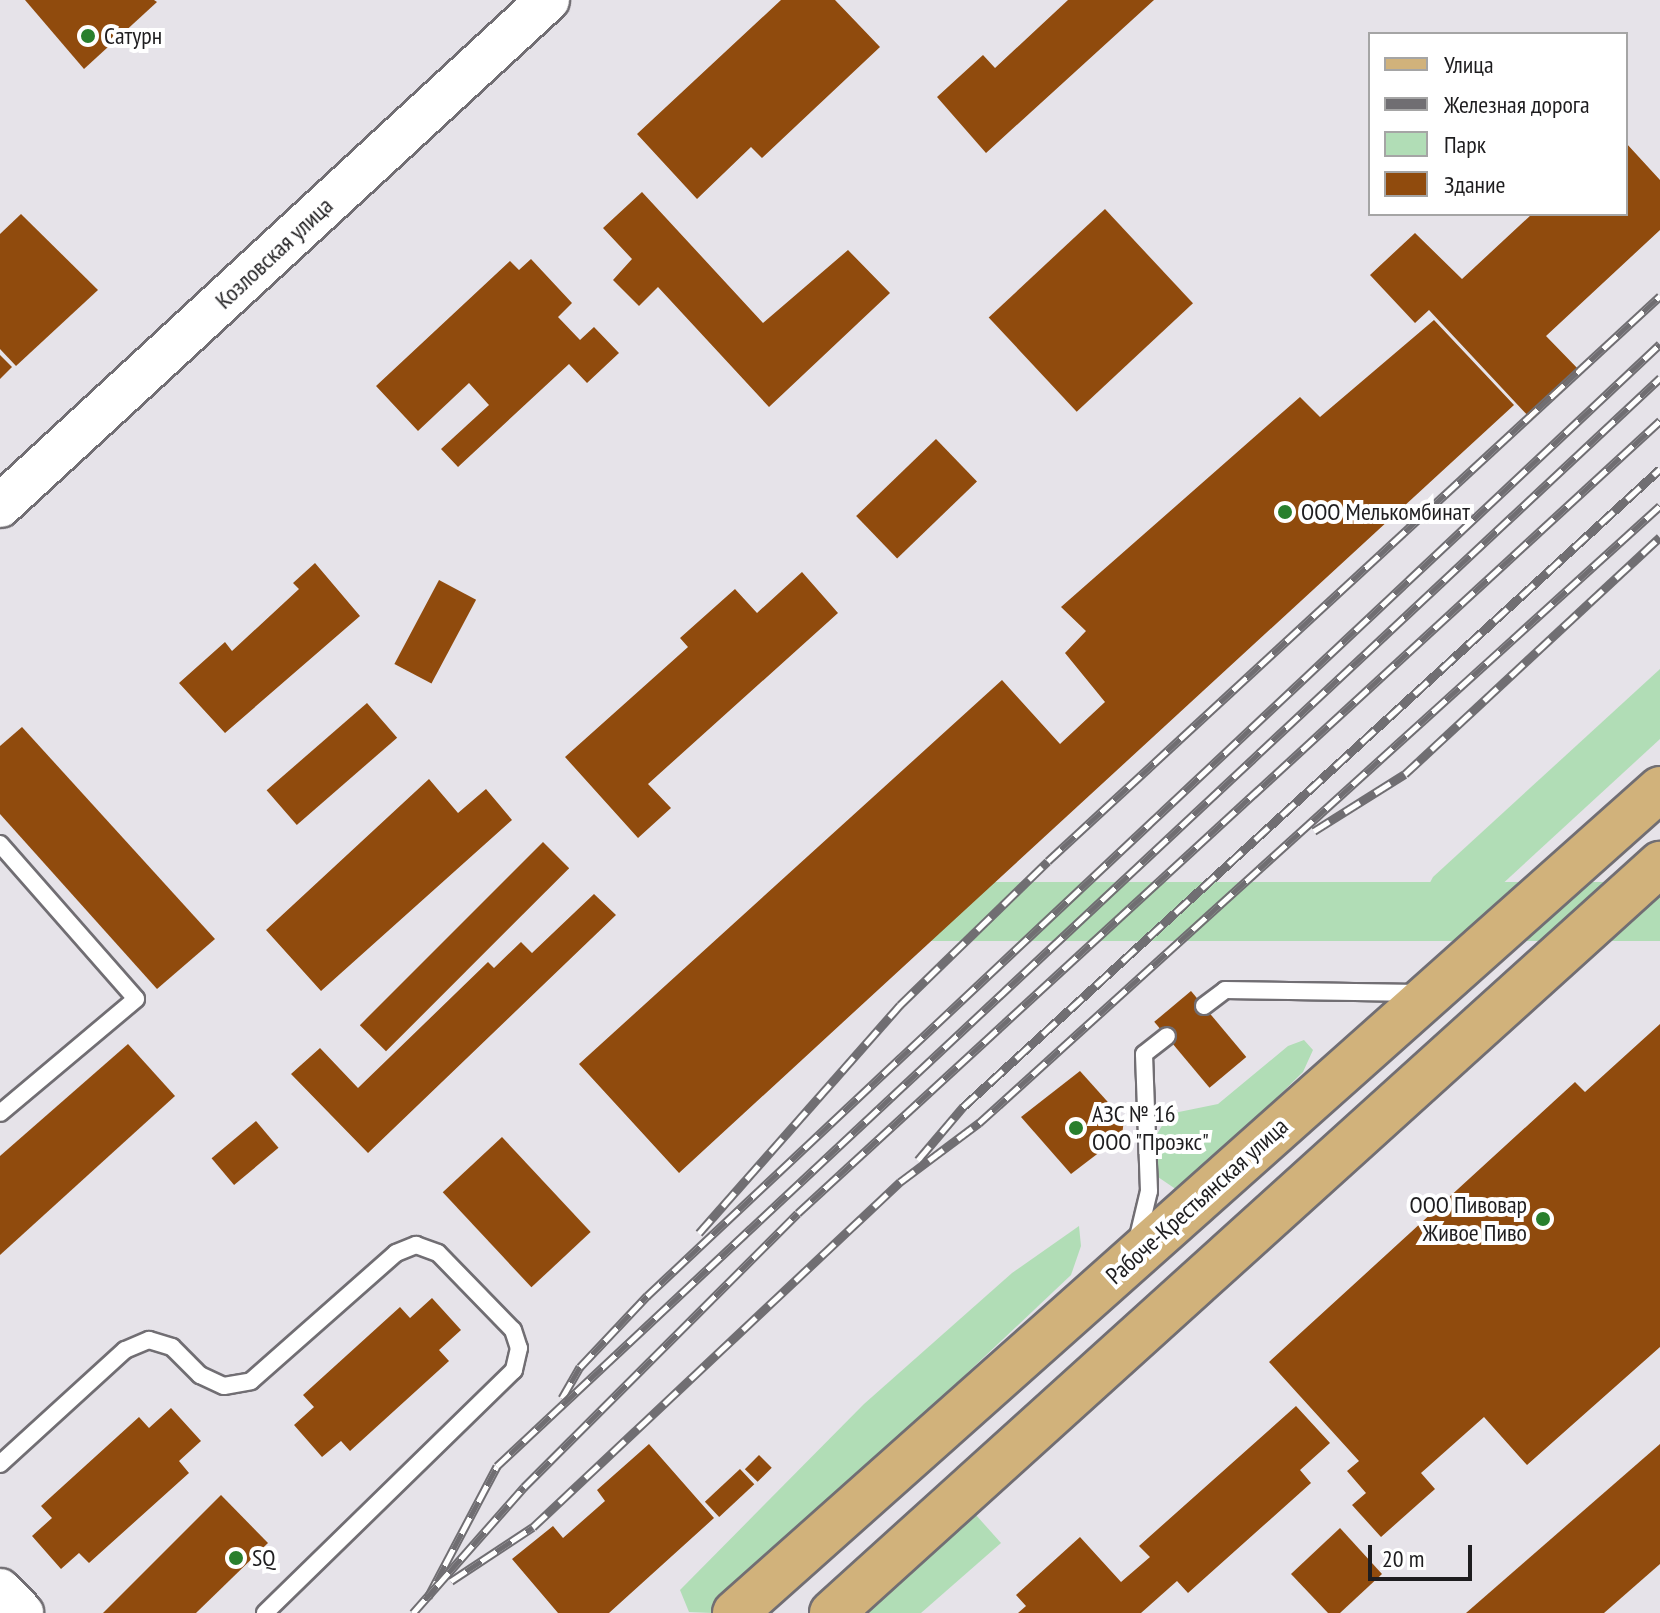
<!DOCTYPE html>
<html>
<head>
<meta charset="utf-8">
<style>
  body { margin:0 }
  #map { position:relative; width:1660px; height:1613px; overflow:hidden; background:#e6e3e9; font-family:"PT Sans Narrow",sans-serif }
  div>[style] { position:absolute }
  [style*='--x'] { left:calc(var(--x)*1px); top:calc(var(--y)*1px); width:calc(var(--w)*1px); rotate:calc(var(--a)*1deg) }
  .green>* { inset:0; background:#b1ddb6; transform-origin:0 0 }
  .building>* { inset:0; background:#904b0d; transform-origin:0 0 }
  .roads { filter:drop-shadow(2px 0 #716e73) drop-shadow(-2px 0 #716e73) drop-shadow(0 2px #716e73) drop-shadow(0 -2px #716e73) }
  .service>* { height:16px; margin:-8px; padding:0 8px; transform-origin:8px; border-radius:8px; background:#fff }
  .tertiary>* { height:42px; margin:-21px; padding:0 21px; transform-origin:21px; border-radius:21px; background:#fff }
  .primary>* { height:44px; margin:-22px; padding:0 22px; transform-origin:22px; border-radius:22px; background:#d1b27b }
  .rail>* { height:9px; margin-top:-4.5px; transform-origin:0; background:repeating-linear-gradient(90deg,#fff 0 18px,#706e72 0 36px); box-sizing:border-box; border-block:2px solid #706e72 }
  .dots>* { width:22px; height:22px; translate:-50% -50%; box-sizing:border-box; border:4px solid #fff; border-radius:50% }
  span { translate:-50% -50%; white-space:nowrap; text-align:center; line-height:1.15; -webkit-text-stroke:8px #fff; paint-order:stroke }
  .poi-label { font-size:24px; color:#1e1d1f }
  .left { translate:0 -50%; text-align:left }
  .right { translate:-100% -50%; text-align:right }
  .street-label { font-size:24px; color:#1e1d1f }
  .legend { position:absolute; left:1368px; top:32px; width:260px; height:184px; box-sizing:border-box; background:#fff; border:2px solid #a5a5a5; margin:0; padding:10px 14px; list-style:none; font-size:24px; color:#1e1d1f }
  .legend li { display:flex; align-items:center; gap:16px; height:40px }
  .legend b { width:40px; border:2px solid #a5a5a5 }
  .scale { position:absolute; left:1368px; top:1545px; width:104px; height:36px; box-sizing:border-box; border:4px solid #1e1d1f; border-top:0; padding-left:10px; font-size:24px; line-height:28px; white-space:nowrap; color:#1e1d1f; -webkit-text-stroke:6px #fff; paint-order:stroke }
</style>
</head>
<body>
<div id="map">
  <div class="green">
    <i style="clip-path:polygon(1660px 669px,1660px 739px,1473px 911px,1446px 931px,1429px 927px,1420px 901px,1433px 877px)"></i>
    <i style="left:1660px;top:882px;width:59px;height:759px;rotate:90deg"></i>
    <i style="clip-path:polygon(1304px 1040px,1313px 1050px,1303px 1072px,1180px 1192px,1158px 1177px,1153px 1159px,1157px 1134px,1169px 1114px,1218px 1104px,1288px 1046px)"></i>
    <i style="clip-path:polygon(1079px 1226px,1081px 1246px,1071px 1275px,713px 1613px,689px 1612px,680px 1590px,864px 1404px,1012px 1273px)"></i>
    <i style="clip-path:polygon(967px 1505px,1001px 1543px,921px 1613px,844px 1613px)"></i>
  </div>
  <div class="building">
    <i style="clip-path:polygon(25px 0,154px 0,157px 2px,84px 69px)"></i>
    <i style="clip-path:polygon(781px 0,835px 0,880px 47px,762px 158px,751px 147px,697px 199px,637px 134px)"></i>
    <i style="clip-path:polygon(1068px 0,1154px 0,986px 153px,937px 97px,983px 55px,995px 68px)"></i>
    <i style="clip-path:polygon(1626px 143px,1660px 180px,1660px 230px,1546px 336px,1581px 372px,1531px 419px,1429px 310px,1415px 323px,1370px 275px,1415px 233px,1462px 279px,1532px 214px,1626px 214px)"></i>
    <i style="clip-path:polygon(642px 192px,763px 323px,848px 250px,890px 293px,769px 407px,658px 287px,639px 306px,613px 280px,632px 259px,603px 228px)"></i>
    <i style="left:1105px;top:209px;width:129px;height:159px;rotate:47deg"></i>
    <i style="clip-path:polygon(21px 214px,98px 290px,16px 366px,0 349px,0 234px)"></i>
    <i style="clip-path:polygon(531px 259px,572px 303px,558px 317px,580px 340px,594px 327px,619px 353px,587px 383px,569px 364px,458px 467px,441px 449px,489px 405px,469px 383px,418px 431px,376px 386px,510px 261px,519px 270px)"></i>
    <i style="clip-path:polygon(1434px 320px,1514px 405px,679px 1173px,579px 1064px,1002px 680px,1060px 744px,1105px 702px,1065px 653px,1086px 631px,1061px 607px,1300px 397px,1320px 417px)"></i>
    <i style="clip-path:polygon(0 355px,12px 367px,0 379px)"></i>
    <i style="left:936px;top:439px;width:59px;height:111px;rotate:46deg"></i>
    <i style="clip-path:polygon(315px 563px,360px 616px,225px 733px,179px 683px,225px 642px,232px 651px,299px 589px,293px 583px)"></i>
    <i style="clip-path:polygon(802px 572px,838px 613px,648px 784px,671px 808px,638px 838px,565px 757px,688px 647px,680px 638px,735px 589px,757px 613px)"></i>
    <i style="left:439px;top:580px;width:42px;height:95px;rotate:28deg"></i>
    <i style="left:367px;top:703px;width:46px;height:133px;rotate:49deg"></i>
    <i style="clip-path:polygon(22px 727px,215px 939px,157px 989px,0 814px,0 746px)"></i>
    <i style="clip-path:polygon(429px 779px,458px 813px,486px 789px,512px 820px,321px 991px,266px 930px)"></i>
    <i style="left:543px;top:842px;width:37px;height:259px;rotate:45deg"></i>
    <i style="clip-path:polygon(594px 894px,616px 915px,368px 1153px,291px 1074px,320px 1048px,358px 1088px,488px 962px,494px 968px,521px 942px,532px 953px)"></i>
    <i style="left:1191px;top:991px;width:86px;height:48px;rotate:50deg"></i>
    <i style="clip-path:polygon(1660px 1024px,1660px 1347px,1527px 1465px,1484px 1417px,1421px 1473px,1435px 1489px,1381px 1537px,1352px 1505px,1366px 1493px,1347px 1471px,1359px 1461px,1269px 1362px,1575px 1082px,1585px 1092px)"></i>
    <i style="clip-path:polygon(128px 1044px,175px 1096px,0 1255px,0 1156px)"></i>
    <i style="clip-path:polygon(1080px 1071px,1124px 1120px,1122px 1135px,1071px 1174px,1021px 1117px)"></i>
    <i style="left:256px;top:1121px;width:35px;height:58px;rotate:50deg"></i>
    <i style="left:502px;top:1137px;width:130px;height:81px;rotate:47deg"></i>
    <i style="clip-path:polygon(432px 1298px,461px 1330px,439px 1350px,449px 1361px,350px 1451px,341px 1441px,322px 1457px,294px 1425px,314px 1407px,303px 1395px,400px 1307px,410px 1318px)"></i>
    <i style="clip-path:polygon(1296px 1406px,1330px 1443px,1300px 1470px,1311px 1483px,1188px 1593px,1177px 1581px,1141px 1613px,1018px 1613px,1026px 1606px,1016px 1595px,1080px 1537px,1121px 1582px,1150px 1557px,1139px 1546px)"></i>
    <i style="clip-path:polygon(171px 1408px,201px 1441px,179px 1461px,189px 1473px,89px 1563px,79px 1553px,61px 1569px,32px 1536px,52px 1518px,41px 1506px,139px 1417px,149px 1428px)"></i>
    <i style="clip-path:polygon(649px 1444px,714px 1518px,609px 1613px,558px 1613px,512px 1559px,553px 1526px,563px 1538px,605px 1501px,597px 1490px)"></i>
    <i style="clip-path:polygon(1660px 1444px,1660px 1564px,1604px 1613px,1466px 1613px)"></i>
    <i style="left:759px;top:1455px;width:18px;height:20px;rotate:45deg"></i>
    <i style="left:740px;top:1469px;width:21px;height:48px;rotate:47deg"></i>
    <i style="clip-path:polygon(221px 1495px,268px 1543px,196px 1613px,103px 1613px)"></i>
    <i style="clip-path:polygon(1340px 1528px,1382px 1574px,1340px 1613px,1328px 1613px,1291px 1574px)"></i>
  </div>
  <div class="roads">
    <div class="service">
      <i style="--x:0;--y:844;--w:206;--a:48.7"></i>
      <i style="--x:136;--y:999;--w:177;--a:140"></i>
      <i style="--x:1204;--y:1006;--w:26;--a:-37"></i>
      <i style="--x:1225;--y:990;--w:194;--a:0.9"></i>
      <i style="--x:1137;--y:1241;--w:51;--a:-76.5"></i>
      <i style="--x:1149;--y:1191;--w:137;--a:-92.1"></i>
      <i style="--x:1144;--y:1054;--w:29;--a:-38"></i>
      <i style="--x:0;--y:1464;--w:169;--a:-42.4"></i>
      <i style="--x:125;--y:1350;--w:26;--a:-23"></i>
      <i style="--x:149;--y:1340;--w:24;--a:17"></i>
      <i style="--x:172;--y:1347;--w:40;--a:45"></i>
      <i style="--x:200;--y:1375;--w:26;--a:25"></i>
      <i style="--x:224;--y:1386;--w:27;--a:-10"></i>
      <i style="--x:251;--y:1381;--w:193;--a:-41.4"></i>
      <i style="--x:396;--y:1253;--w:22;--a:-22"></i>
      <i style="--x:416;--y:1245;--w:23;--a:20"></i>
      <i style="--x:438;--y:1253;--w:107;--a:45.8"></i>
      <i style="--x:513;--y:1330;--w:19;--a:72"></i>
      <i style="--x:519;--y:1348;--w:23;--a:103"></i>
      <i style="--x:514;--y:1370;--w:348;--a:135.7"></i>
    </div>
    <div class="tertiary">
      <i style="--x:0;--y:506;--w:746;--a:-42.72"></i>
      <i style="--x:0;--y:1590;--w:32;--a:46"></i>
    </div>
    <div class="primary">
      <i style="--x:735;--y:1613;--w:1239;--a:-41.69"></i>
      <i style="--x:832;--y:1613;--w:1117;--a:-42.13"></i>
    </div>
  </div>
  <div class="rail">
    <i style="--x:1314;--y:831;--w:107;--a:-32.1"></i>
    <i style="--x:1405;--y:774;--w:348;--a:-42.9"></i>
    <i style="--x:918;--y:1160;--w:70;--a:-49.7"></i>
    <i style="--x:963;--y:1107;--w:945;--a:-42.47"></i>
    <i style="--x:699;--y:1233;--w:304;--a:-48.6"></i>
    <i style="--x:900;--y:1005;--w:206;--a:-44.2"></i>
    <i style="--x:1048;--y:861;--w:833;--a:-42.71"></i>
    <i style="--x:562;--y:1398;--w:36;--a:-60"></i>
    <i style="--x:580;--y:1367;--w:98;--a:-46.7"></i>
    <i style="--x:647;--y:1296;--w:1390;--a:-43.22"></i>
    <i style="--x:451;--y:1581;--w:98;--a:-33.4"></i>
    <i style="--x:533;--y:1527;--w:504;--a:-43.23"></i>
    <i style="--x:900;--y:1182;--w:99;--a:-36.8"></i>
    <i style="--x:979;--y:1123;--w:919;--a:-42.18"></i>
    <i style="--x:428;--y:1597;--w:148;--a:-62.2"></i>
    <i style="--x:497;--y:1466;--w:1593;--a:-43.09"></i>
    <i style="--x:413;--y:1613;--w:168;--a:-48.6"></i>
    <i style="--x:524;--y:1487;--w:387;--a:-45"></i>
    <i style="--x:798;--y:1213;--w:1171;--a:-42.58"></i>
  </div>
  <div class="dots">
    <i style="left:88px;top:36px;background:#297f2d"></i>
    <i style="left:1285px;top:512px;background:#297f2d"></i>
    <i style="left:1076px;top:1128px;background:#297f2d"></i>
    <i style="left:1543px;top:1219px;background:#297f2d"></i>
    <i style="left:236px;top:1558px;background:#297f2d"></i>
  </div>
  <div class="poi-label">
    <span class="left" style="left:104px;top:36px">Сатурн</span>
    <span class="left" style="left:1301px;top:512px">ООО Мелькомбинат</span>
    <span class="left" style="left:1092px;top:1128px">АЗС № 16<br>ООО "Проэкс"</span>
    <span class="right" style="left:1527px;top:1219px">ООО Пивовар<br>Живое Пиво</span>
    <span class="left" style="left:252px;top:1558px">SQ</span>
  </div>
  <div class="street-label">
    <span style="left:274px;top:253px;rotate:-43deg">Козловская улица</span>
    <span style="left:1197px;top:1201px;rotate:-42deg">Рабоче-Крестьянская улица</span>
  </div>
  <ul class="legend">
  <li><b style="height:10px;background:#d1b27b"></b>Улица</li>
  <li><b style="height:10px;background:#706e72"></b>Железная дорога</li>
  <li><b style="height:22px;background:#b1ddb6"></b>Парк</li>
  <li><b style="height:22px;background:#904b0d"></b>Здание</li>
  </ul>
  <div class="scale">20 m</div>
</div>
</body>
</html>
